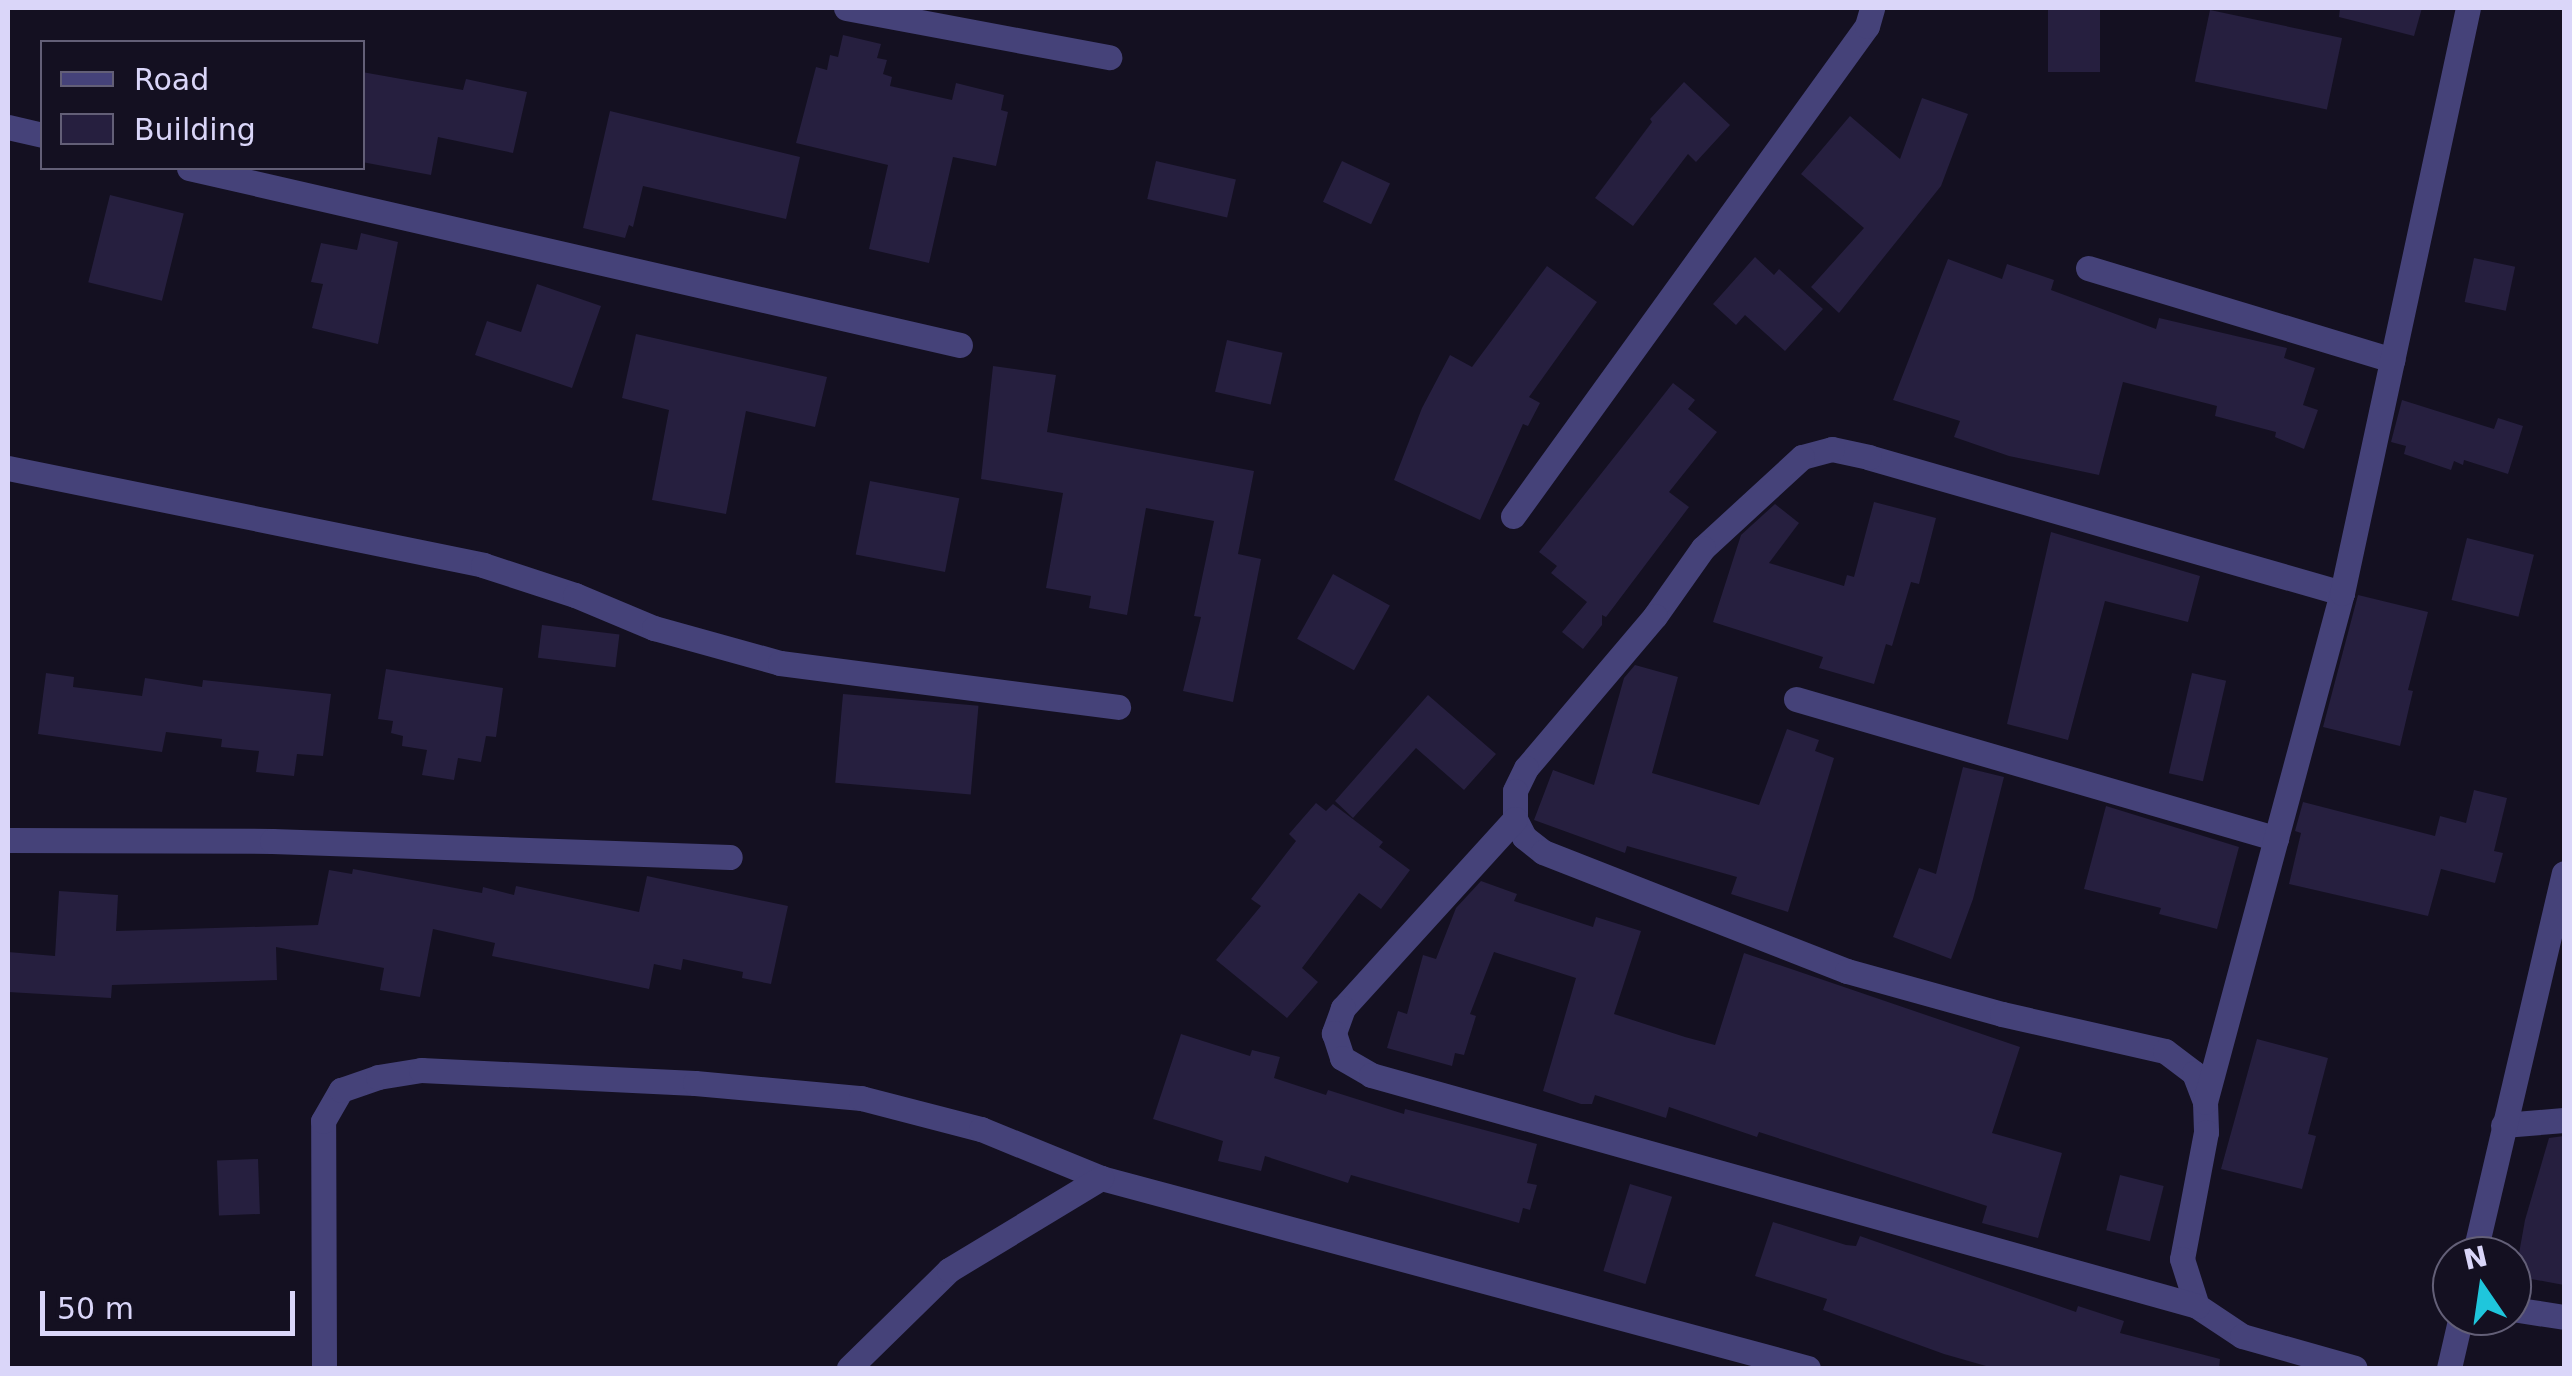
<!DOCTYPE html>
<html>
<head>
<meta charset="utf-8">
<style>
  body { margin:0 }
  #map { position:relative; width:2572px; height:1376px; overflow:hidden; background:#141021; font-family:"DejaVu Sans",sans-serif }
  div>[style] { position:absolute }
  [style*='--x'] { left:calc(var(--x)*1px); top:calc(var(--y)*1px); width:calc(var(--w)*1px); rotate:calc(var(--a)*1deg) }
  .building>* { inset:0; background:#261f3f; transform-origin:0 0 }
  .minor>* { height:25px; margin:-12.5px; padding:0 12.5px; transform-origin:12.5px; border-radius:12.5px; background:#454279 }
  .tertiary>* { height:25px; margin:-12.5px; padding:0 12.5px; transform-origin:12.5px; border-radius:12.5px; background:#454279 }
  span { translate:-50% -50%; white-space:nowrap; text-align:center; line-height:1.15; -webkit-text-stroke:8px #141021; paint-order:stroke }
  .frame { position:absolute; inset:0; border:10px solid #dad6f9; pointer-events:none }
  .legend { position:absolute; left:40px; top:40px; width:325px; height:130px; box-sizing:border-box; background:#141021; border:2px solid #635f77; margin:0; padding:12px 18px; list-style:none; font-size:30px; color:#dad6f9 }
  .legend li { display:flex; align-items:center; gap:20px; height:50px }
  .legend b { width:50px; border:2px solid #635f77 }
  .north { position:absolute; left:2432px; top:1236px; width:100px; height:100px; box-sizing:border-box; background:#141021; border:2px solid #635f77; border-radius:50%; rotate:347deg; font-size:28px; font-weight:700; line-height:40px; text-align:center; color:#dad6f9 }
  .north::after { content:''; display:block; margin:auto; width:35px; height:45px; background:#1fc6dc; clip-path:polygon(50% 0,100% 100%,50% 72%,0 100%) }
  .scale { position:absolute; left:40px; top:1291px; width:255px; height:45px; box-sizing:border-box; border:5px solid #dad6f9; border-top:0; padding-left:12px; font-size:30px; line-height:35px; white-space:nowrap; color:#dad6f9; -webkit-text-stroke:8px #141021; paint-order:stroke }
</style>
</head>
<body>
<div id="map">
  <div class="building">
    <i style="left:2048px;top:8px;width:52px;height:64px"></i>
    <i style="clip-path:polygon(2340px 8px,2422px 8px,2414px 36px,2339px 17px)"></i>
    <i style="left:2210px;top:10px;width:135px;height:73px;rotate:12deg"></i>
    <i style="clip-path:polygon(843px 35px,881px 44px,877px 58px,887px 60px,883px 74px,892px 77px,890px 86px,952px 100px,956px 83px,1004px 95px,1001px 110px,1008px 112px,996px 166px,953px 157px,929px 263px,869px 249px,888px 165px,796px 143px,816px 67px,827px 70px,830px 55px,838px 57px)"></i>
    <i style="clip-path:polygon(362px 72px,463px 90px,466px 79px,527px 92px,513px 153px,438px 137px,431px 175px,362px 162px)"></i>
    <i style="clip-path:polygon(1684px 82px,1730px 125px,1696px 162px,1688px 154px,1633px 226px,1595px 198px,1652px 122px,1650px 119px)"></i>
    <i style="clip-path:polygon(1922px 98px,1968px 114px,1941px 186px,1839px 313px,1811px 287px,1864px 228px,1801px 174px,1850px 116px,1900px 159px)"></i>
    <i style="clip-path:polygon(610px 111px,800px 157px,786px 219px,643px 186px,633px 227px,629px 225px,625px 238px,583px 228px)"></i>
    <i style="left:1156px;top:161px;width:82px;height:39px;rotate:13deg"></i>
    <i style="left:1342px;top:161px;width:53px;height:45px;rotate:25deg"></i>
    <i style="left:110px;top:195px;width:76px;height:90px;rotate:14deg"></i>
    <i style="clip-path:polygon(361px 233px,398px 242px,378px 344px,312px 328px,323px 284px,311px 282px,321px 243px,357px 250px)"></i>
    <i style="clip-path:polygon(1755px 257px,1774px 275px,1779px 269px,1823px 309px,1785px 351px,1745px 315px,1736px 325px,1713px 304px)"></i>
    <i style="left:2474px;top:258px;width:42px;height:45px;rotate:12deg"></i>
    <i style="clip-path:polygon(1948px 259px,2002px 279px,2007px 264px,2054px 280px,2051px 290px,2156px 329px,2159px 318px,2287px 348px,2284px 358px,2315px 368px,2303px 405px,2318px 410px,2304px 449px,2275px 437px,2276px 432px,2215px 416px,2217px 406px,2123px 382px,2099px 475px,2009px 456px,1954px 437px,1960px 421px,1893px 400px)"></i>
    <i style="clip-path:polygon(1547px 266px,1597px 302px,1529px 397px,1540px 403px,1528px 426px,1523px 424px,1480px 520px,1394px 480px,1422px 408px,1450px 355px,1472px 367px)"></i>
    <i style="clip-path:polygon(537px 284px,601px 306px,572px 388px,475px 355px,487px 321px,521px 332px)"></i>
    <i style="clip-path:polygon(636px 334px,827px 377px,815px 427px,746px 411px,726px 514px,652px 500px,669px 410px,622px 398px)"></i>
    <i style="left:1227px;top:340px;width:57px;height:53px;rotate:13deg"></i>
    <i style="clip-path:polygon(993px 366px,1056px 375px,1047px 432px,1254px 471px,1238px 554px,1261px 559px,1233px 702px,1183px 691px,1201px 617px,1194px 616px,1214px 521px,1146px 508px,1127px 615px,1089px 608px,1091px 596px,1046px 588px,1063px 493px,981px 479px)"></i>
    <i style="clip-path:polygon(1673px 383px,1695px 400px,1688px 409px,1717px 432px,1669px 492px,1689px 507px,1606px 617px,1602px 615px,1602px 625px,1583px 649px,1562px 632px,1587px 602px,1551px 573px,1557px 566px,1539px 552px)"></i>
    <i style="clip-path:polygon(2402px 400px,2494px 429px,2498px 418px,2523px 426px,2508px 474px,2464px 460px,2463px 465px,2454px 461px,2451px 470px,2404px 454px,2406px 446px,2391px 442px)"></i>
    <i style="left:870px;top:481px;width:91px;height:75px;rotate:11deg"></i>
    <i style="clip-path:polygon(1874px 502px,1936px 518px,1919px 584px,1911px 582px,1892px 646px,1886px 644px,1874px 684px,1819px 668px,1823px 657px,1713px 622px,1741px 535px,1775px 504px,1799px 523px,1769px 563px,1844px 586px,1847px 575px,1854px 577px)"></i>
    <i style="clip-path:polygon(2051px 532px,2200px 576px,2188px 622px,2105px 601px,2068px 740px,2007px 724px)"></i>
    <i style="left:2467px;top:538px;width:69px;height:64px;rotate:14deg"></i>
    <i style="left:1333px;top:574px;width:65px;height:74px;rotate:29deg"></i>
    <i style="clip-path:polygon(2358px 595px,2428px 612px,2408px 690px,2413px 691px,2400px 746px,2323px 727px)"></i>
    <i style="left:542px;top:625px;width:78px;height:33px;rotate:7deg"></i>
    <i style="clip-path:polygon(1635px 665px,1678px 677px,1652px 773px,1759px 805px,1787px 729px,1819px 740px,1815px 751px,1834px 758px,1788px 912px,1731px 894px,1737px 877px,1627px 846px,1625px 853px,1534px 820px,1553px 770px,1594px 785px,1624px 678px)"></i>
    <i style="clip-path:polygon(386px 669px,503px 688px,496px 737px,486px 736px,481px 762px,458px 758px,454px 780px,422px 775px,427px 750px,402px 746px,403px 736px,391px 733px,393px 721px,378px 719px)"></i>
    <i style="clip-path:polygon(46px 673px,74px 677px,73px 687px,142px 696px,145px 678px,202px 687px,203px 680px,331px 694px,323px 756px,297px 754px,294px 776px,256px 772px,259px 751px,221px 747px,222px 739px,166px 732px,162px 752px,38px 734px)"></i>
    <i style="left:2192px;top:673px;width:35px;height:103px;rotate:13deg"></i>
    <i style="left:843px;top:694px;width:136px;height:89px;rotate:5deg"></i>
    <i style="clip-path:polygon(1428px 695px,1496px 754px,1464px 790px,1416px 748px,1353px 818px,1335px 801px)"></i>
    <i style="clip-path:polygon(1963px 767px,2004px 777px,1973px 899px,1951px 959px,1893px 937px,1919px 868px,1936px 874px)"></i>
    <i style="clip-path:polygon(2474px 790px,2507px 798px,2494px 851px,2503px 853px,2495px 883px,2441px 869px,2428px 916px,2289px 884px,2301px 833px,2295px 831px,2303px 802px,2435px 836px,2440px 816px,2466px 823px)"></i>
    <i style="clip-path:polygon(1316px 803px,1326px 811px,1333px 804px,1383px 842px,1379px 847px,1410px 870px,1381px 909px,1359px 893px,1302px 968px,1318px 982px,1287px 1018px,1216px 960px,1261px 906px,1251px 899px,1296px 841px,1289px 834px)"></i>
    <i style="clip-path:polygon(2106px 806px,2239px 847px,2217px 929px,2159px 914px,2161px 908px,2084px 889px)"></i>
    <i style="clip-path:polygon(353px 869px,482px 893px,483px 887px,514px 895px,516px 886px,639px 912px,647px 876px,788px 906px,771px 984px,742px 978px,743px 972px,683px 959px,681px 970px,654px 964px,649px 989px,492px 956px,495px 943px,433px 929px,420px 997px,380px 990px,384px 968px,276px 947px,277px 980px,112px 985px,111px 998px,8px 992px,8px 952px,55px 956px,59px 891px,118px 895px,116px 931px,318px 925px,329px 870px,352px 874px)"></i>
    <i style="clip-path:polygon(1481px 881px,1517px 894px,1514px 901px,1593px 927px,1596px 917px,1641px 931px,1614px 1014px,1685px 1037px,1715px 1045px,1744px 953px,2020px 1047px,1992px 1133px,2062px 1153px,2038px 1238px,1982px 1223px,1987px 1206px,1759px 1132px,1757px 1137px,1669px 1107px,1666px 1118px,1595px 1095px,1592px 1104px,1581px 1104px,1543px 1091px,1576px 978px,1494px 952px,1470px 1014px,1476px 1016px,1464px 1055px,1455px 1053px,1452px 1066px,1387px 1048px,1398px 1011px,1407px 1014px,1423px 955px,1436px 959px,1456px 908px)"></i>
    <i style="clip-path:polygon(1181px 1034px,1250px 1056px,1252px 1050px,1280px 1057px,1274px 1078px,1326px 1095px,1328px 1090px,1404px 1114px,1405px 1109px,1537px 1144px,1527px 1183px,1537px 1185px,1530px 1210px,1523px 1208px,1519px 1223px,1351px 1175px,1348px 1183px,1265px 1156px,1261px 1171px,1218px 1161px,1223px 1141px,1153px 1119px)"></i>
    <i style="clip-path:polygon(2257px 1039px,2328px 1058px,2308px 1134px,2316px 1136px,2302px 1189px,2221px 1169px)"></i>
    <i style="clip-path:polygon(2564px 1136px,2564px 1285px,2515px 1276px,2525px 1220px,2549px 1138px)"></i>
    <i style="left:258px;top:1159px;width:55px;height:41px;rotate:88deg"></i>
    <i style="left:2120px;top:1175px;width:45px;height:57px;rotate:14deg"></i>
    <i style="left:1630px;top:1184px;width:44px;height:91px;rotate:17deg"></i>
    <i style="clip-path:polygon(1773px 1222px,1846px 1245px,1856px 1246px,1860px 1236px,2076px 1312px,2078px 1306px,2124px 1321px,2120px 1333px,2220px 1359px,2219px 1368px,1993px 1368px,1944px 1354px,1823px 1310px,1827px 1299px,1755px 1276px)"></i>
  </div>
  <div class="minor">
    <i style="--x:846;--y:8;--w:268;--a:10.6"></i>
    <i style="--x:8;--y:127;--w:35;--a:13"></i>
    <i style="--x:189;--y:168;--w:791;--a:12.93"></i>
    <i style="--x:2088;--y:268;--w:318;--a:16.8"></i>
    <i style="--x:8;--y:468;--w:485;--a:11.5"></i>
    <i style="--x:483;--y:565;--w:97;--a:18.1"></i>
    <i style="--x:575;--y:595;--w:86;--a:22.7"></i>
    <i style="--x:654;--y:628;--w:131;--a:15.5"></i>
    <i style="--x:780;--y:663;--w:341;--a:7.4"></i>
    <i style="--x:1513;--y:516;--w:604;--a:-54.15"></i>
    <i style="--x:1867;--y:26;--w:19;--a:-74"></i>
    <i style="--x:2342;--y:593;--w:492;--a:-164"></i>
    <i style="--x:1869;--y:457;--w:38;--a:-168"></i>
    <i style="--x:1832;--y:449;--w:31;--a:165"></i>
    <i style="--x:1802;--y:457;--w:134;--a:137.4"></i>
    <i style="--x:1703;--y:548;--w:83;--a:125.2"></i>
    <i style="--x:1655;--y:616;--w:199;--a:130.3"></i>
    <i style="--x:1526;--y:768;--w:25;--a:116"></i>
    <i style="--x:1515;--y:791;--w:28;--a:90"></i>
    <i style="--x:1515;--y:819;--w:20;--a:63"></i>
    <i style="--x:1524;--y:837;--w:24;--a:38"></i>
    <i style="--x:1543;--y:852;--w:326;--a:21.4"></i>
    <i style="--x:1847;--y:971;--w:161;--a:15.5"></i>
    <i style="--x:2002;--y:1014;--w:167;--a:12.8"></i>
    <i style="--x:2165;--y:1051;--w:36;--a:37"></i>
    <i style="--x:2194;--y:1073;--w:31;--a:69"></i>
    <i style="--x:2205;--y:1102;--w:30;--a:88"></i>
    <i style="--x:2206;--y:1132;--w:129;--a:100.7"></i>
    <i style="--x:2182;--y:1259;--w:49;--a:72.3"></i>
    <i style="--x:2197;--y:1306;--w:54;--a:33.7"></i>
    <i style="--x:2242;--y:1336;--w:117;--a:15.8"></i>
    <i style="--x:1796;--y:699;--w:500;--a:16.2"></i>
    <i style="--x:1515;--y:819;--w:256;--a:132.3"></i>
    <i style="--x:1343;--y:1008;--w:27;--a:110"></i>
    <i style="--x:1334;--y:1033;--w:26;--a:72"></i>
    <i style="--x:1342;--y:1058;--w:34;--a:30"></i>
    <i style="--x:1371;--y:1075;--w:858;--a:15.62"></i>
    <i style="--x:8;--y:840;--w:264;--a:0.2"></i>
    <i style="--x:272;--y:841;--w:458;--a:2"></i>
    <i style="--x:2205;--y:1102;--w:527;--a:-74.94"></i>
    <i style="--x:2342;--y:593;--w:598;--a:-77.85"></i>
    <i style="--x:2503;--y:1125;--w:61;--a:-4.7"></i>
    <i style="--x:2512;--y:1309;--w:53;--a:8.7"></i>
    <i style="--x:324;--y:1368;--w:247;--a:-90.2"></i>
    <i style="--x:323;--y:1121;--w:36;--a:-60"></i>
    <i style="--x:341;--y:1090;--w:39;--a:-19"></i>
    <i style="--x:378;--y:1077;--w:44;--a:-9.2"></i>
    <i style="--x:421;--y:1070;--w:274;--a:2.7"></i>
    <i style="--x:695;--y:1083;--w:167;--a:5.2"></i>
    <i style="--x:861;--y:1098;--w:124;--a:14.5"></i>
    <i style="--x:981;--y:1129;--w:130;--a:22.2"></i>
    <i style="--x:1101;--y:1178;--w:732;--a:15.04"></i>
    <i style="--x:849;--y:1368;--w:140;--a:-44.4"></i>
    <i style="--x:949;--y:1270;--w:178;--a:-31.2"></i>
  </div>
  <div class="tertiary">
    <i style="--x:2474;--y:1256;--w:393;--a:-76.8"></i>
    <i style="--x:2449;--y:1368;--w:53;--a:-77"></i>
  </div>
  <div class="frame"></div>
  <ul class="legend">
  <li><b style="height:12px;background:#454279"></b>Road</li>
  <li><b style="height:28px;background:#261f3f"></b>Building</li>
  </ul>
  <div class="north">N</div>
  <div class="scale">50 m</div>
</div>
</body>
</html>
